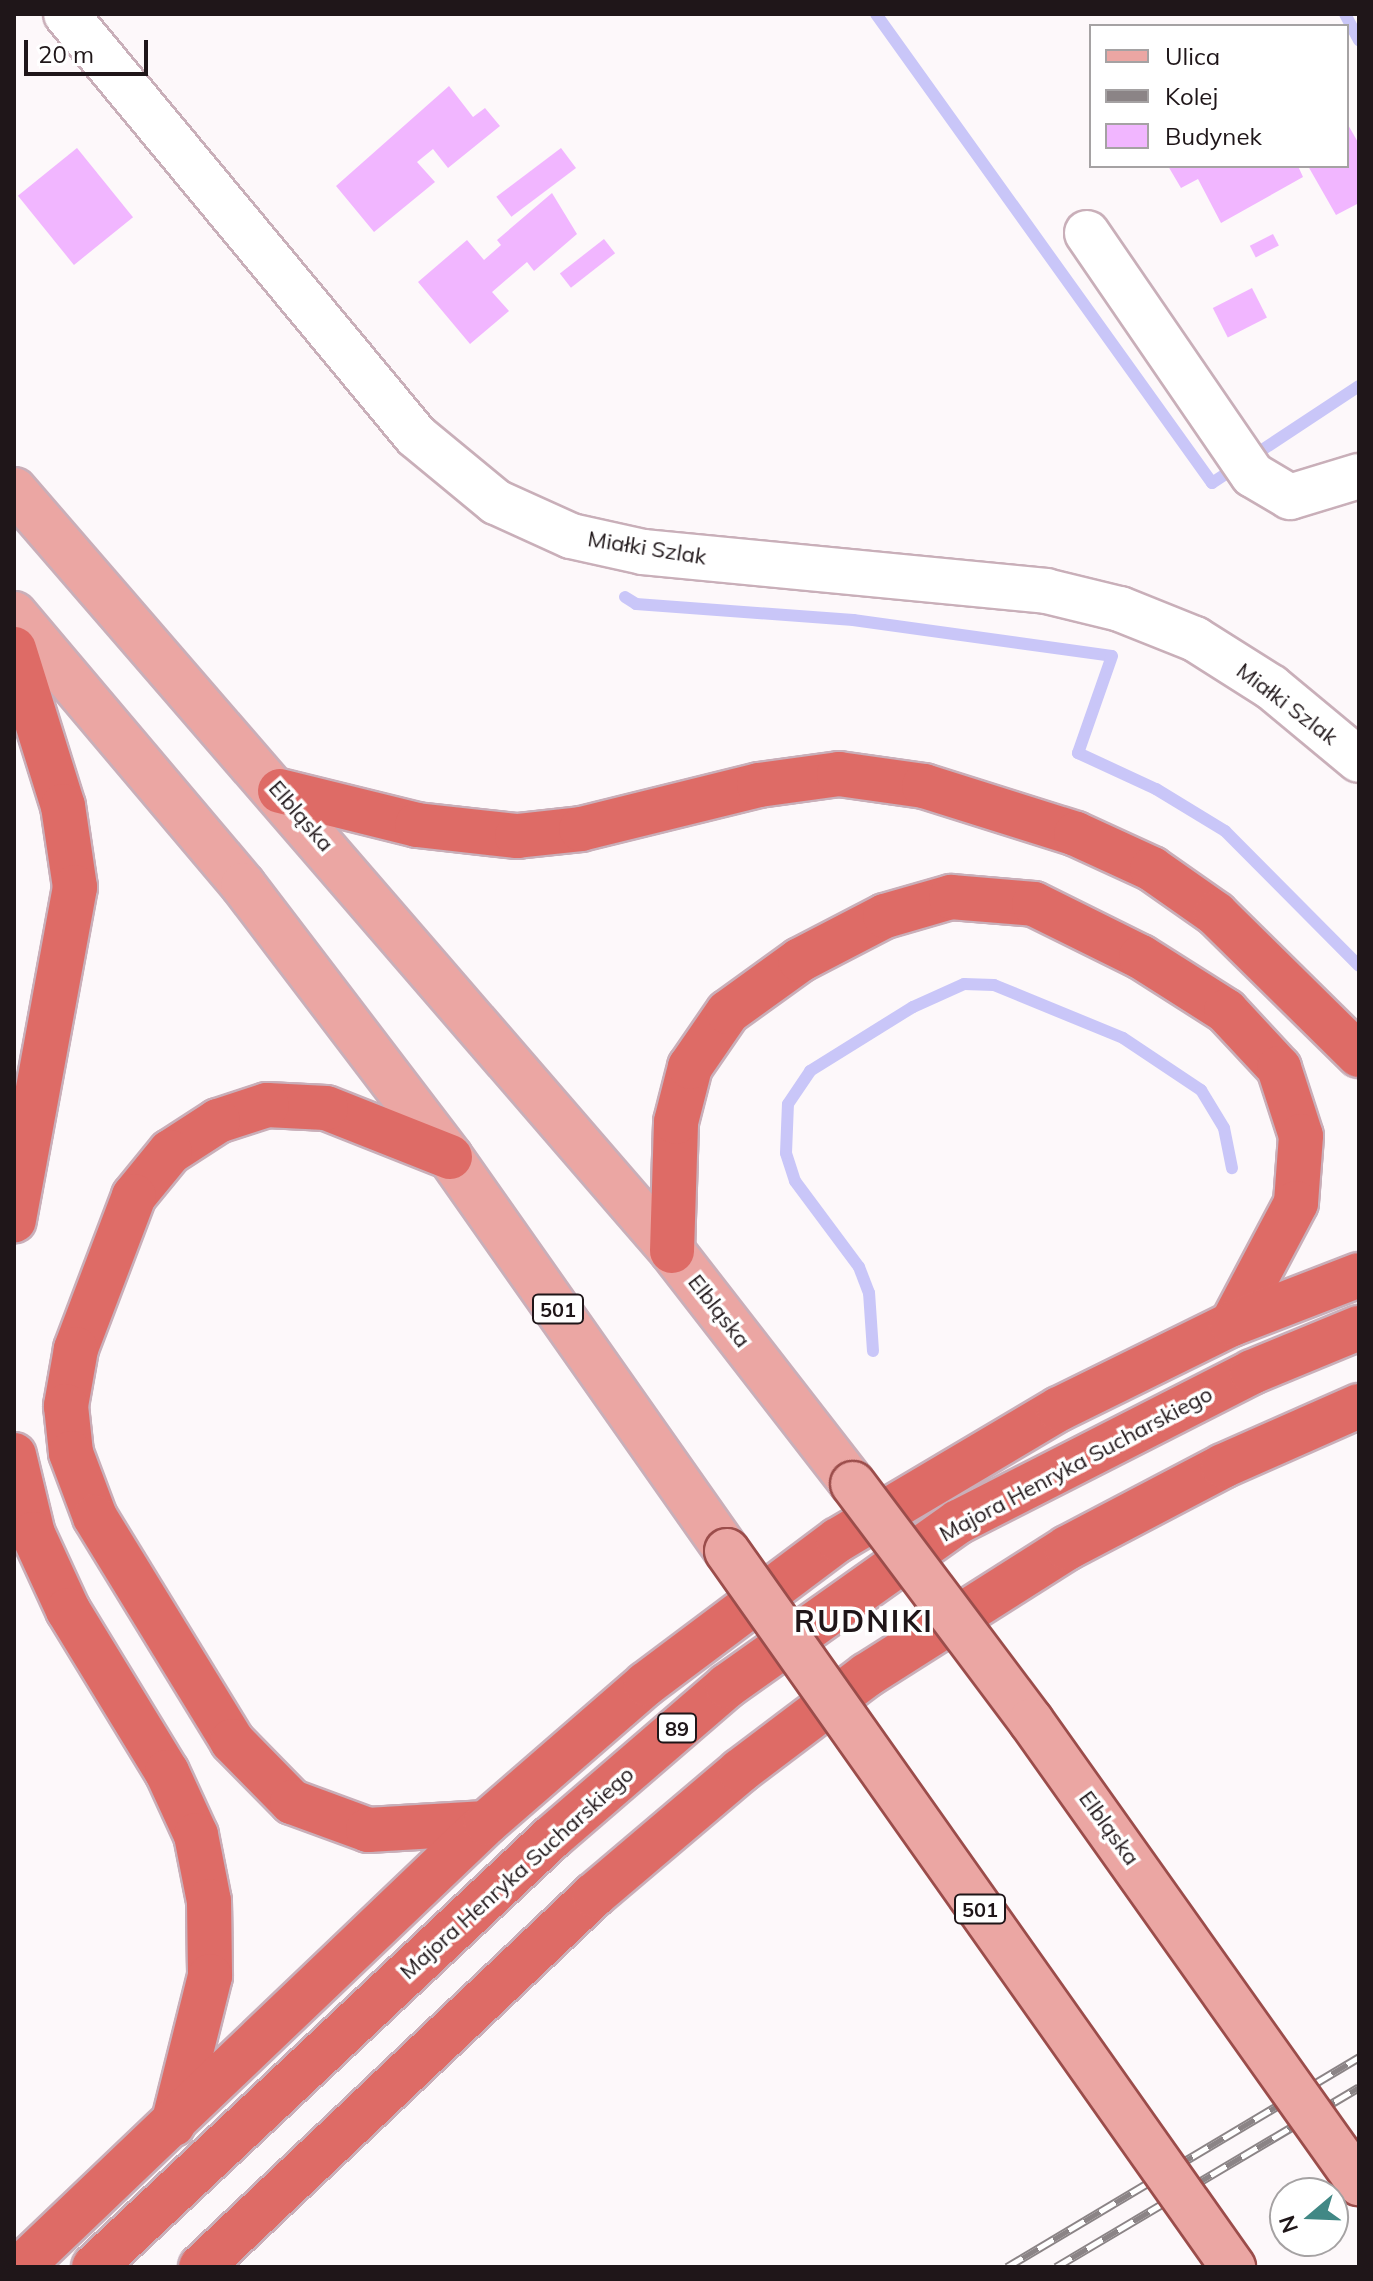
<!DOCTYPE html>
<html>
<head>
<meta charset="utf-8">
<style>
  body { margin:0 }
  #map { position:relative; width:1373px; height:2281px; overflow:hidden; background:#fdf8fa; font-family:Mulish,sans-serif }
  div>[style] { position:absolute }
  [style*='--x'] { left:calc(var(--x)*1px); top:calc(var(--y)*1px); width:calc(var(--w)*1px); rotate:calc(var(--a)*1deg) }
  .stream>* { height:12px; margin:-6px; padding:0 6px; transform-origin:6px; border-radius:6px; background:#c9c6f8 }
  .building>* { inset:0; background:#f1b6ff; transform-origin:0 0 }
  .roads { filter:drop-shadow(2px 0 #c9afb9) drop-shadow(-2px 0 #c9afb9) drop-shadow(0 2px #c9afb9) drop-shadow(0 -2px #c9afb9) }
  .minor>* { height:44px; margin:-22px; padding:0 22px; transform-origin:22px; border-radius:22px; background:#fff }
  .major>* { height:44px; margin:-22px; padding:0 22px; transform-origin:22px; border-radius:22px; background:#eba6a3 }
  .highway>* { height:44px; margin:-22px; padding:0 22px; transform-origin:22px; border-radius:22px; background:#de6b66 }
  .rail>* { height:9px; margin-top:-4.5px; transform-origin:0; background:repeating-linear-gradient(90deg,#fff 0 18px,#8b8486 0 36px); box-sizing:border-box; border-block:2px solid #8b8486 }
  .bridges { filter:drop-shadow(2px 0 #9b4d4b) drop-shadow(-2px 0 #9b4d4b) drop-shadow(0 2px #9b4d4b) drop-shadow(0 -2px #9b4d4b) }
  .major-bridge>* { height:44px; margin:-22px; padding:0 22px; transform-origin:22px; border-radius:22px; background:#eba6a3 }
  span { translate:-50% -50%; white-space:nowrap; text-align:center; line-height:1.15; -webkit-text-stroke:7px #fff; paint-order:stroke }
  .shield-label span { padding:2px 6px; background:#fff; border:2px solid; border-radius:6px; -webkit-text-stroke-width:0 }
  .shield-label { font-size:20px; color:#1f1619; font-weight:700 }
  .street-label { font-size:22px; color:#1f1619 }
  .district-label { font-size:30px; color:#1f1619; font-weight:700; letter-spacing:2px }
  .frame { position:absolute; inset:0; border:16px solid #1f1619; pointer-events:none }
  .legend { position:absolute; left:1089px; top:24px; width:260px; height:144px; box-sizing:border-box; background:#fff; border:2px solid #a5a2a3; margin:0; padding:10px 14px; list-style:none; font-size:24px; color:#1f1619 }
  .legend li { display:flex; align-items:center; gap:16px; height:40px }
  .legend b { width:40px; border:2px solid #a5a2a3 }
  .north { position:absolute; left:1269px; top:2177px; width:80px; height:80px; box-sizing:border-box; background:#fff; border:2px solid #a5a2a3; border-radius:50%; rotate:251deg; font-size:22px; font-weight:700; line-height:32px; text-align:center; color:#1f1619 }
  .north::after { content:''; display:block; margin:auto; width:28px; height:36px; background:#418885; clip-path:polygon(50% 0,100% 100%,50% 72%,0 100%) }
  .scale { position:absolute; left:24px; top:40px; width:124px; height:36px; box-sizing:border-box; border:4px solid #1f1619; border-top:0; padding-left:10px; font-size:24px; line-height:28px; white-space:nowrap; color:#1f1619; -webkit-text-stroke:6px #fff; paint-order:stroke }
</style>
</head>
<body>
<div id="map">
  <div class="stream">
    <i style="--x:876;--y:14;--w:577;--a:54.38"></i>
    <i style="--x:1212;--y:483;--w:176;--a:-33.4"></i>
    <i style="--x:1345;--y:14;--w:30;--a:62"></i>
    <i style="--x:625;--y:597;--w:13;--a:32"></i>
    <i style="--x:636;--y:604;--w:218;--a:4.2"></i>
    <i style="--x:853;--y:620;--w:261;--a:7.9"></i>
    <i style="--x:1112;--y:656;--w:103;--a:109.3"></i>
    <i style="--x:1078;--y:753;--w:86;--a:24.8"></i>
    <i style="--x:1156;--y:789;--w:81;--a:31.3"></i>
    <i style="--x:1225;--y:831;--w:190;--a:45.2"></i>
    <i style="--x:873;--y:1351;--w:58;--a:-93.9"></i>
    <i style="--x:869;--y:1293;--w:28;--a:-111"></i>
    <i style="--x:859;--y:1267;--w:107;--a:-126.7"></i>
    <i style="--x:795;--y:1181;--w:29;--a:-108"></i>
    <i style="--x:786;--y:1153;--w:49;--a:-87.7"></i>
    <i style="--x:788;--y:1104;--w:40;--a:-56"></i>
    <i style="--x:810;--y:1071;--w:121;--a:-31.9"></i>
    <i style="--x:913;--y:1007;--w:56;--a:-24.3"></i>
    <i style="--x:964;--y:984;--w:30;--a:2"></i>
    <i style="--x:994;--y:985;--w:139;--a:22.3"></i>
    <i style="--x:1123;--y:1038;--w:94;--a:33.7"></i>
    <i style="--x:1201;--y:1090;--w:44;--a:58.8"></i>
    <i style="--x:1224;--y:1128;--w:41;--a:78.7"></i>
  </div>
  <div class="building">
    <i style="clip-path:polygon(449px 86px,473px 117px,485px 108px,500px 126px,448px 168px,433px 149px,417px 162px,435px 182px,374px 232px,336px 186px)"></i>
    <i style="clip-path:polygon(1347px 123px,1359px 144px,1359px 203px,1336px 215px,1308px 166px,1347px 166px)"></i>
    <i style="left:77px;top:148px;width:89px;height:76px;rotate:51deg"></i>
    <i style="left:561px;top:148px;width:25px;height:81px;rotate:53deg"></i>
    <i style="clip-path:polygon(1168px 166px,1298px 166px,1303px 177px,1221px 223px,1198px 179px,1181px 188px)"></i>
    <i style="clip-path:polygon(552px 193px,577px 234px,534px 271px,527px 262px,492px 292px,509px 311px,470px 344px,418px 282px,467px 240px,484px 260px,501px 245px,497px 240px)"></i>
    <i style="left:1273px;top:234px;width:13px;height:26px;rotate:63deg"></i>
    <i style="left:604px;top:239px;width:18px;height:56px;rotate:52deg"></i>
    <i style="left:1252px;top:288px;width:33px;height:44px;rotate:63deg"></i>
  </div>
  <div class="roads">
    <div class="minor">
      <i style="--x:66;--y:14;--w:548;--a:50.33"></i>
      <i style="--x:416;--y:436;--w:104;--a:39.5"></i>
      <i style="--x:496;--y:502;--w:82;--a:24.4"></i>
      <i style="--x:571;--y:536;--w:74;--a:12.5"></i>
      <i style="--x:643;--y:552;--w:405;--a:5.5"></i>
      <i style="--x:1046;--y:591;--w:76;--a:13.7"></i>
      <i style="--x:1120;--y:609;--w:81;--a:21.8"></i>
      <i style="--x:1195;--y:639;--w:90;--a:32.3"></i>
      <i style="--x:1271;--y:687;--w:114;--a:39.7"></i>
      <i style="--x:1087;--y:233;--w:293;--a:55.6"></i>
      <i style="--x:1253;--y:475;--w:43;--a:30.7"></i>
      <i style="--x:1290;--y:497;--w:72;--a:-16.9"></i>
    </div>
    <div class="major">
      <i style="--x:14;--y:490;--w:1006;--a:49.15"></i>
      <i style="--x:672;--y:1251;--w:295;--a:52.2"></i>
      <i style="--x:14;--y:614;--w:355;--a:49.8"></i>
      <i style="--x:243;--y:885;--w:342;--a:52.7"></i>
      <i style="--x:450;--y:1157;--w:482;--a:54.9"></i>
    </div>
    <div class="highway">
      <i style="--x:14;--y:649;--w:164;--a:72.7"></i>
      <i style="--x:63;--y:806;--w:82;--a:81.6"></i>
      <i style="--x:75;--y:887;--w:339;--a:100.4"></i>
      <i style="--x:280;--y:791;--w:141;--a:13.9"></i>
      <i style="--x:417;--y:825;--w:101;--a:6.3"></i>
      <i style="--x:517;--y:836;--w:64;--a:-6.2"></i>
      <i style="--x:581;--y:829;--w:183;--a:-13.9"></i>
      <i style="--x:759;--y:785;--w:81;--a:-7.8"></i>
      <i style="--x:839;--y:774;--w:86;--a:8"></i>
      <i style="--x:924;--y:786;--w:159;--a:17.5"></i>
      <i style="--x:1076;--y:834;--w:84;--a:24.7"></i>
      <i style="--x:1152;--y:869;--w:78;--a:35.1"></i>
      <i style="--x:1216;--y:914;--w:201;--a:44.6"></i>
      <i style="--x:450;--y:1157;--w:133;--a:-158.4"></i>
      <i style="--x:326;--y:1108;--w:59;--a:-177.1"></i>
      <i style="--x:267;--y:1105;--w:52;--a:161.9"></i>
      <i style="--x:218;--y:1121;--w:57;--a:147.1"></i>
      <i style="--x:170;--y:1152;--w:57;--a:129.3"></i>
      <i style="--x:134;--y:1196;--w:164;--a:110.8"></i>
      <i style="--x:76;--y:1349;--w:58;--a:100"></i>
      <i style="--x:66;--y:1406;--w:47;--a:83.9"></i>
      <i style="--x:71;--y:1453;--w:68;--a:69.4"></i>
      <i style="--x:95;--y:1517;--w:263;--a:58.5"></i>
      <i style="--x:232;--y:1741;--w:86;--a:45.5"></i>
      <i style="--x:292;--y:1802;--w:81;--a:20.2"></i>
      <i style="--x:368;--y:1830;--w:118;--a:-3.4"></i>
      <i style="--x:672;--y:1251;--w:129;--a:-88.2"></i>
      <i style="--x:676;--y:1122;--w:57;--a:-75.7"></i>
      <i style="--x:690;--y:1067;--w:67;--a:-55.4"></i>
      <i style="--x:728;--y:1012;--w:89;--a:-35.8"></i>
      <i style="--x:800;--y:960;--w:96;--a:-27.4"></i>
      <i style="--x:885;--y:916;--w:69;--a:-16.1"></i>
      <i style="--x:951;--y:897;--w:83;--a:4.8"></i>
      <i style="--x:1034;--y:904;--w:119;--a:26.4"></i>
      <i style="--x:1141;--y:957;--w:101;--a:32.4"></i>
      <i style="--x:1226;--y:1011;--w:78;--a:47.1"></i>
      <i style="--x:1279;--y:1068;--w:71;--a:72.1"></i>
      <i style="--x:1301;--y:1136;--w:67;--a:94.3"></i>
      <i style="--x:1296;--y:1203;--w:137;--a:117.9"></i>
      <i style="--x:14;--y:1455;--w:81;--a:76.5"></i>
      <i style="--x:33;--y:1534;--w:84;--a:65.3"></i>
      <i style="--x:68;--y:1610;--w:190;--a:58.6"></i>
      <i style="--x:167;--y:1772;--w:69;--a:65.3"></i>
      <i style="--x:196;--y:1835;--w:67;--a:78.9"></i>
      <i style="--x:209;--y:1901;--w:75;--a:89.2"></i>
      <i style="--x:210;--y:1976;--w:153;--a:104"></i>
      <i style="--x:21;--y:2267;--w:643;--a:-43.68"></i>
      <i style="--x:486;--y:1823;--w:212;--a:-41"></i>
      <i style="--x:646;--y:1684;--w:240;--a:-36.9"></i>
      <i style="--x:838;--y:1540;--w:257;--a:-30.7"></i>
      <i style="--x:1059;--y:1409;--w:193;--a:-26.2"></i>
      <i style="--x:1232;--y:1324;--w:136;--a:-21.1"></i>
      <i style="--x:94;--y:2267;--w:627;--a:-43.19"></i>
      <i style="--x:551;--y:1838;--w:233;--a:-40.8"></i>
      <i style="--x:727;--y:1686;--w:283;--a:-35.4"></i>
      <i style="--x:958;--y:1522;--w:330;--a:-27"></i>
      <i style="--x:1252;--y:1372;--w:116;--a:-22.4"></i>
      <i style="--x:201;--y:2267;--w:541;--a:-43.43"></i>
      <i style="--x:594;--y:1895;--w:192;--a:-40.3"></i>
      <i style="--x:740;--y:1771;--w:159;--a:-37.1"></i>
      <i style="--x:867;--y:1675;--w:237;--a:-32.4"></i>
      <i style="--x:1067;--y:1548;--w:176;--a:-27.7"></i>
      <i style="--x:1223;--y:1466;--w:149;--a:-23.8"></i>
    </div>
  </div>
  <div class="rail">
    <i style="--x:1007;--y:2267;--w:410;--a:-30.8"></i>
    <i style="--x:1056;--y:2267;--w:352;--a:-30.7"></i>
  </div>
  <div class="bridges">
    <div class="major-bridge">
      <i style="--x:853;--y:1484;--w:296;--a:53.1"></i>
      <i style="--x:1031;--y:1721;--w:567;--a:54.63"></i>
      <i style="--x:727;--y:1551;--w:877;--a:54.75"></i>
    </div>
  </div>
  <div class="shield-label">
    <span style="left:558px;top:1309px">501</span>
    <span style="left:677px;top:1728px">89</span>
    <span style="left:980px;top:1909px">501</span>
  </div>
  <div class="street-label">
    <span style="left:647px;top:548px;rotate:9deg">Miałki Szlak</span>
    <span style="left:1287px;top:704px;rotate:37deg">Miałki Szlak</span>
    <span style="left:301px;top:816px;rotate:49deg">Elbląska</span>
    <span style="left:719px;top:1311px;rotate:52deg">Elbląska</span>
    <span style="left:1076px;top:1464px;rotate:-28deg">Majora Henryka Sucharskiego</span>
    <span style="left:1109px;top:1828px;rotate:54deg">Elbląska</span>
    <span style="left:517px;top:1873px;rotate:-42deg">Majora Henryka Sucharskiego</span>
  </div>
  <div class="district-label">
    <span style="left:864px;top:1621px">RUDNIKI</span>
  </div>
  <div class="frame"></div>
  <ul class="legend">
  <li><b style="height:10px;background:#eba6a3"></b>Ulica</li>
  <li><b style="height:10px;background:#8b8486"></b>Kolej</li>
  <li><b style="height:22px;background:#f1b6ff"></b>Budynek</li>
  </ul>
  <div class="north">N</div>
  <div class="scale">20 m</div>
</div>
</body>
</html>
